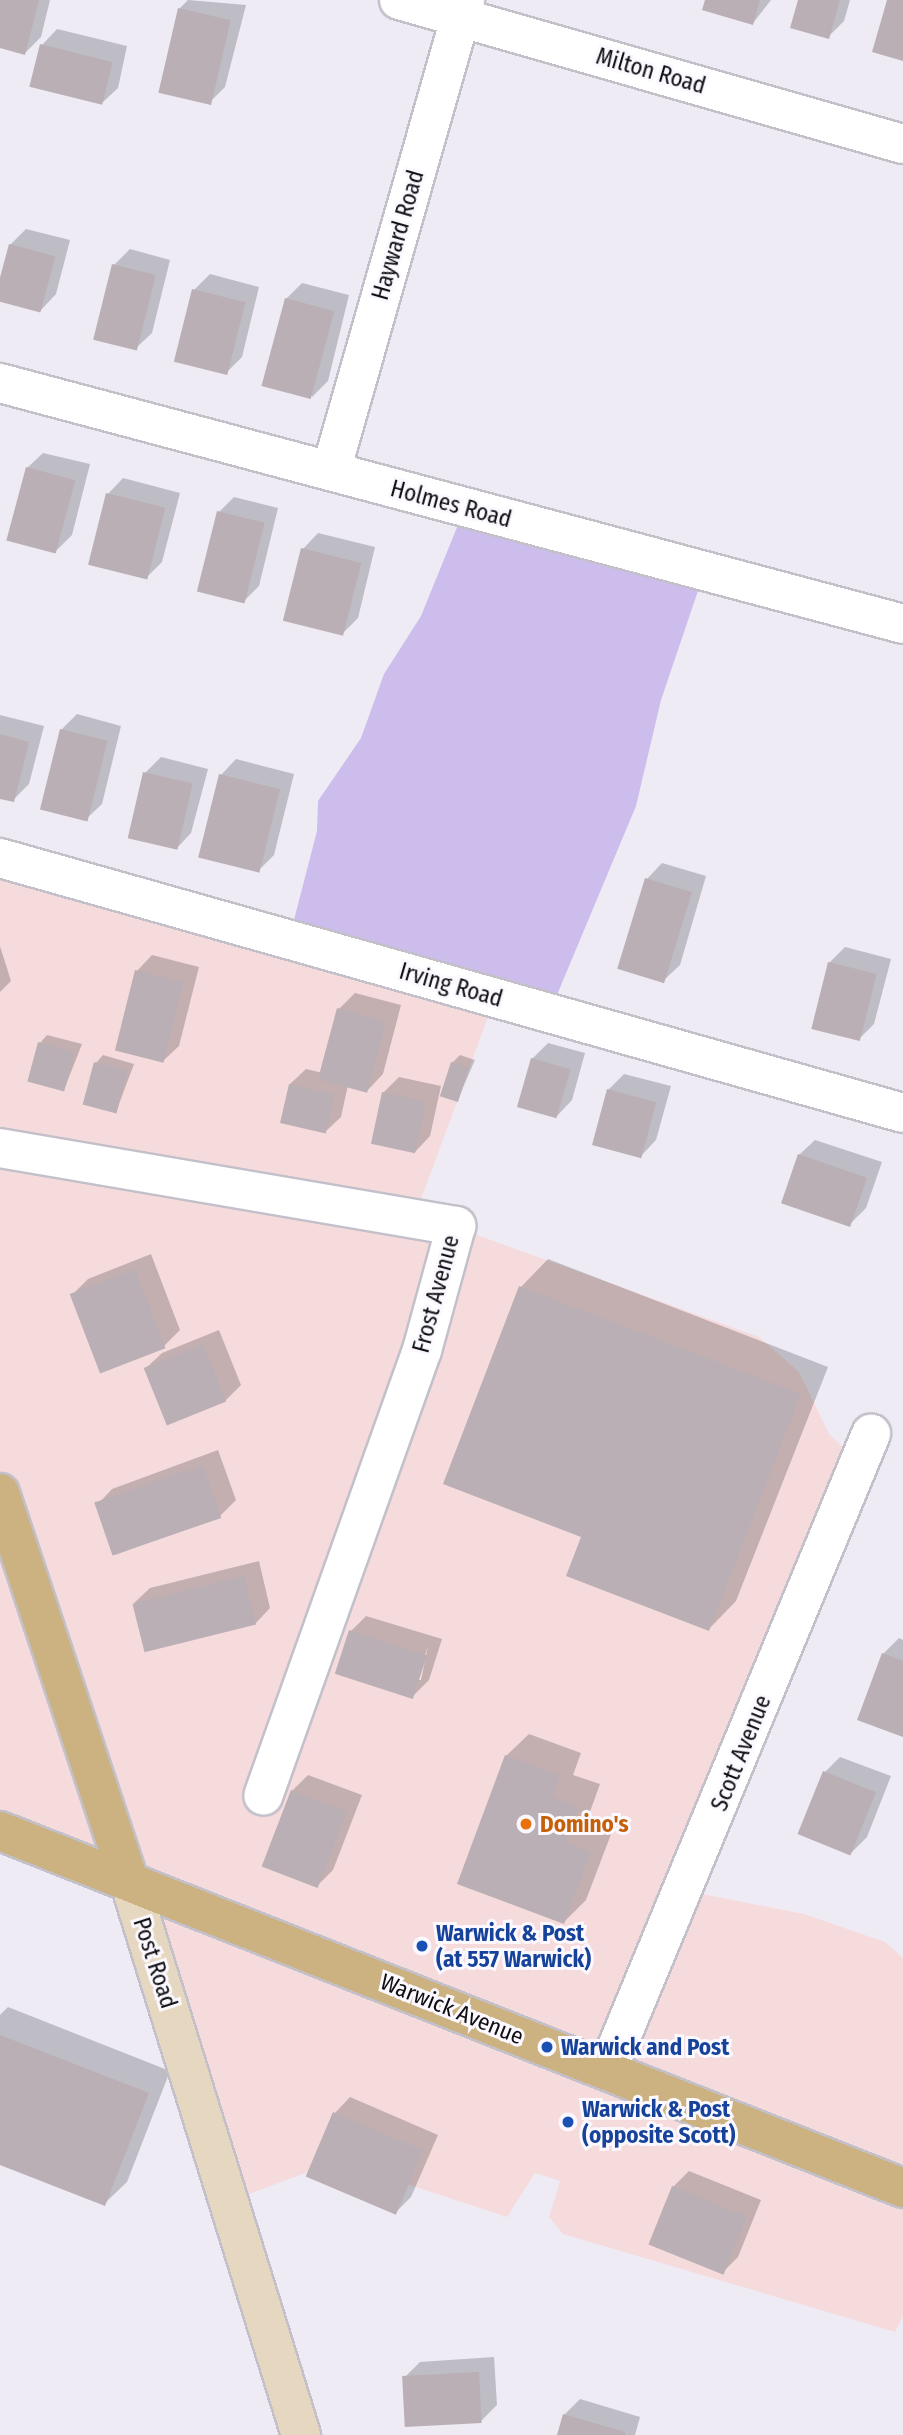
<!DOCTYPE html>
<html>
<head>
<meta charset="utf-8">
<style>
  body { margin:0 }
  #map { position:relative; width:903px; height:2435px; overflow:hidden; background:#eeebf5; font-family:"Fira Sans Condensed",sans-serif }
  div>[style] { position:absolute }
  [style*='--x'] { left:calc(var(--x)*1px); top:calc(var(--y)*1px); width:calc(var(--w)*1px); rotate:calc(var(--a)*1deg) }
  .commercial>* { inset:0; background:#f6dbdd }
  .green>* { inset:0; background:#cdbded }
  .shadow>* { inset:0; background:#0003 }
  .building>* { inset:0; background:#baafb4; transform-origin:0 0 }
  .roads { filter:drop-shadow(2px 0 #c3c0ca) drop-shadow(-2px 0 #c3c0ca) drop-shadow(0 2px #c3c0ca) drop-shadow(0 -2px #c3c0ca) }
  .street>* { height:38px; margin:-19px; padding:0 19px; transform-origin:19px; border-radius:19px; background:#fff }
  .secondary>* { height:38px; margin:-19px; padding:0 19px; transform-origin:19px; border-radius:19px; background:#e6d8c0 }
  .primary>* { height:38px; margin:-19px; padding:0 19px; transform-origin:19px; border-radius:19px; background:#ccb181 }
  .dots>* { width:19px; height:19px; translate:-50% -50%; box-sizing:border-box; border:4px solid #fbf9ff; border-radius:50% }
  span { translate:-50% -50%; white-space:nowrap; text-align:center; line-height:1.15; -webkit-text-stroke:6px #fbf9ff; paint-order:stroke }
  .street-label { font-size:23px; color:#0e0d10 }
  .food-label { font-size:23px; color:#c56008; font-weight:700 }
  .left { translate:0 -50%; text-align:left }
  .transit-label { font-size:23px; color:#164399; font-weight:700 }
</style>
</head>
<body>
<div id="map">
  <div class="commercial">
    <i style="clip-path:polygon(0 861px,494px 1001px,416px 1213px,759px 1337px,799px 1372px,829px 1434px,860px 1464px,687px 1891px,804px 1914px,885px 1942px,903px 1958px,903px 2316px,895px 2332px,563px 2234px,549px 2217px,560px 2181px,535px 2173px,507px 2217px,337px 2161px,236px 2199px,133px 1882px,0 1832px)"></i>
  </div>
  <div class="green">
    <i style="clip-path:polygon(462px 515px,703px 576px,661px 700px,636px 806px,554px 1002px,289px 939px,317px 831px,318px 801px,361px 738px,384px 674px,421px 616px)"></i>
  </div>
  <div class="shadow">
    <i style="clip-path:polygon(0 0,50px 0,41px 37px,25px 53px,0 46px)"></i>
    <i style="clip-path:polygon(188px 0,246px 5px,225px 87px,209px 103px,159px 91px,180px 8px)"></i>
    <i style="clip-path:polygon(707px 0,771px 0,753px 23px)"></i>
    <i style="clip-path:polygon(800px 0,850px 0,844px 21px,828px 37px)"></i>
    <i style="clip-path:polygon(57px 29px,127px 46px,118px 88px,102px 103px,42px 45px)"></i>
    <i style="clip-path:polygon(26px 229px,70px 240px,56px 294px,41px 310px,0 300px,10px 245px)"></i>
    <i style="clip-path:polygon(130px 249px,170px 260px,152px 333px,136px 348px,114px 265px)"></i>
    <i style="clip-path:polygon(210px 274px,259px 287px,242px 357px,226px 373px,194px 290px)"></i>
    <i style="clip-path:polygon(302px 283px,349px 295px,328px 381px,312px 397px,286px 299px)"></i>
    <i style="clip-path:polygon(43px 453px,90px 464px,72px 535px,56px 551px,27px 468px)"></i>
    <i style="clip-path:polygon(123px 478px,180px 493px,162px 562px,146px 578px,108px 494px)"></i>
    <i style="clip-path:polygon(234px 497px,278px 508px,259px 586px,243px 602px,219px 512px)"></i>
    <i style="clip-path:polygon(318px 533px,375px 547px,358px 618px,342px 634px,303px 549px)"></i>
    <i style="clip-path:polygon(77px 714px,121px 726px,102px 804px,86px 819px,61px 730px)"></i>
    <i style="clip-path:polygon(0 715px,44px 726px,29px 784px,13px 800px,0 797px)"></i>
    <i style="clip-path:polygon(161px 757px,208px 769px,191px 833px,176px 849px,145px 773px)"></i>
    <i style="clip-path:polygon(236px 759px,294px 774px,274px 855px,258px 871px,221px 775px)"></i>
    <i style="clip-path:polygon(662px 863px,706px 876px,680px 965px,664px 980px,647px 879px)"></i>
    <i style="clip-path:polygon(0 946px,11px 981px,0 992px)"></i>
    <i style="clip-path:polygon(845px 947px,891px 959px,874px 1024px,858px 1040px,829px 963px)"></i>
    <i style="clip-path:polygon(152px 955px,199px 967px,179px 1046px,163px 1061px,137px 971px)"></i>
    <i style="clip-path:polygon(355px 993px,401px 1005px,383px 1074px,368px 1090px,348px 1085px,341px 1117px,325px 1132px,290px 1084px,306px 1069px,323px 1073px,339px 1009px)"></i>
    <i style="clip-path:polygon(47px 1035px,82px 1044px,64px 1090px,40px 1043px)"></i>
    <i style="clip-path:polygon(548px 1043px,585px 1053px,572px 1100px,557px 1116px,532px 1059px)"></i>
    <i style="clip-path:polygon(103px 1055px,134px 1064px,116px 1112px,96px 1063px)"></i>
    <i style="clip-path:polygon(460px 1055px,475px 1060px,458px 1099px,452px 1063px)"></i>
    <i style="clip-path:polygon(624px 1074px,671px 1086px,656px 1140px,641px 1156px,608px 1090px)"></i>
    <i style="clip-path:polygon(399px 1077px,441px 1086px,430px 1136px,415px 1152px,383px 1093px)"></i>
    <i style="clip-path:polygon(815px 1140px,882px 1162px,866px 1208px,850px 1224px,799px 1155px)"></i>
    <i style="clip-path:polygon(151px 1254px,180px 1330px,164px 1346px,101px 1371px,72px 1295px,88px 1279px)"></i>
    <i style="clip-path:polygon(548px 1259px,828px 1367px,736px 1601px,709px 1629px,584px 1536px,445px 1483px,521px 1287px)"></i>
    <i style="clip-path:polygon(219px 1330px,241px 1385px,225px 1401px,146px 1368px,162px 1353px)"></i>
    <i style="clip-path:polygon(218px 1450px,236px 1500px,220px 1516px,115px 1555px,97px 1505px,112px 1489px)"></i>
    <i style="clip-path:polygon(259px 1561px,270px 1608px,255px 1624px,134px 1603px,150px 1588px)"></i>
    <i style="clip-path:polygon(evenodd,366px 1616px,442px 1639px,429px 1680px,413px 1696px,351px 1631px,366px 1616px,428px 1646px,421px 1680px,417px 1680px,428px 1646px)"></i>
    <i style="clip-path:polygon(899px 1638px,903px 1640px,903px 1736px,883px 1654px)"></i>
    <i style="clip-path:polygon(529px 1734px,581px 1753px,573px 1775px,600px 1784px,587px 1820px,613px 1829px,586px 1900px,564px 1922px,506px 1756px)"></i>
    <i style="clip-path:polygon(840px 1757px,891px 1776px,867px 1837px,851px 1853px,825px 1772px)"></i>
    <i style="clip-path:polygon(308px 1775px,362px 1795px,333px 1870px,317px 1886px,292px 1791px)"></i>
    <i style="clip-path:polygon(8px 2007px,170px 2071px,127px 2182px,104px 2204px,0 2163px,0 2015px)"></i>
    <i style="clip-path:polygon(350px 2097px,438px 2135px,411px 2197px,396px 2212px,335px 2113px)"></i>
    <i style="clip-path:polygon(689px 2171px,761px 2200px,738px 2257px,723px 2272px,673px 2187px)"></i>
    <i style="clip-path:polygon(494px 2357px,497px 2405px,481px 2421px,404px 2378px,420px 2362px)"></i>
    <i style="clip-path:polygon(580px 2399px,640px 2417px,635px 2435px,558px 2435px,564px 2415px)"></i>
  </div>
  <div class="building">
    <i style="clip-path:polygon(0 0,39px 0,25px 55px,0 48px)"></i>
    <i style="clip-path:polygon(705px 0,760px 0,753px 25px,702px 10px)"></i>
    <i style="clip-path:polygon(798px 0,840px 0,829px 39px,790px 28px)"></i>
    <i style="clip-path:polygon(887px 0,903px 0,903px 61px,872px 52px)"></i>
    <i style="left:178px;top:8px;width:54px;height:87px;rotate:13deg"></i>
    <i style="left:40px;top:44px;width:75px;height:44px;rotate:14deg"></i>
    <i style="left:9px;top:244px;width:48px;height:58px;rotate:15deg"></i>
    <i style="left:112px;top:264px;width:45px;height:78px;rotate:14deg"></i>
    <i style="left:192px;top:289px;width:55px;height:75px;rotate:14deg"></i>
    <i style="left:285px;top:298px;width:51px;height:91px;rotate:15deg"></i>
    <i style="left:26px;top:467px;width:51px;height:76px;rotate:15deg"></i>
    <i style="left:106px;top:493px;width:61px;height:74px;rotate:14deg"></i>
    <i style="left:217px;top:511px;width:49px;height:83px;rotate:14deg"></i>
    <i style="left:301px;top:548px;width:62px;height:75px;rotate:14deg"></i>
    <i style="left:60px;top:729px;width:49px;height:83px;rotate:14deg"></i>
    <i style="clip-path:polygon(0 734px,29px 742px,14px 802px,0 799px)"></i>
    <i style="left:143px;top:772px;width:51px;height:68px;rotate:13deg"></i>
    <i style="left:219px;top:774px;width:63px;height:86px;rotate:14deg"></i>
    <i style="left:645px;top:878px;width:49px;height:95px;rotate:17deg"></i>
    <i style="left:828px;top:962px;width:50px;height:69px;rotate:14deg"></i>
    <i style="left:135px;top:970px;width:50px;height:83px;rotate:14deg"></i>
    <i style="left:337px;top:1008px;width:51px;height:74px;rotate:15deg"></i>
    <i style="left:38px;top:1042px;width:38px;height:41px;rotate:15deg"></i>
    <i style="left:531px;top:1058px;width:41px;height:51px;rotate:16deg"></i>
    <i style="left:94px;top:1062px;width:35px;height:44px;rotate:15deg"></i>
    <i style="left:451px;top:1062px;width:19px;height:36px;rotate:18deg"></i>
    <i style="left:289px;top:1084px;width:47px;height:40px;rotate:13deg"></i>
    <i style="left:607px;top:1089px;width:51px;height:58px;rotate:15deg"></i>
    <i style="left:382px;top:1092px;width:45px;height:53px;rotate:12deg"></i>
    <i style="left:798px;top:1154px;width:73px;height:52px;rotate:19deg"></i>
    <i style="left:135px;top:1269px;width:85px;height:70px;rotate:69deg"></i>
    <i style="clip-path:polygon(519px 1286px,801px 1394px,709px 1631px,566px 1576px,581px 1537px,443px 1484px)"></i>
    <i style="left:203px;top:1344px;width:62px;height:64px;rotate:68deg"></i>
    <i style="left:203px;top:1465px;width:56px;height:115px;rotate:71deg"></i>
    <i style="left:244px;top:1576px;width:50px;height:115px;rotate:76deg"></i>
    <i style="left:349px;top:1630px;width:82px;height:46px;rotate:18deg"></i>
    <i style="clip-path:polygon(882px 1653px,903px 1661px,903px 1737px,857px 1720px)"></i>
    <i style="clip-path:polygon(505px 1755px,560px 1775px,552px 1797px,579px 1807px,566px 1842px,591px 1852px,564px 1924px,457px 1884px)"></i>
    <i style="left:823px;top:1771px;width:57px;height:68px;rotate:22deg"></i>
    <i style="left:291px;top:1790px;width:60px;height:82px;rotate:21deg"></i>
    <i style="clip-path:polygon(0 2035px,149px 2093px,105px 2206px,0 2165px)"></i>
    <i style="left:333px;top:2112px;width:98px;height:70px;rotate:23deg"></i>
    <i style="left:672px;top:2186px;width:81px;height:63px;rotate:22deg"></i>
    <i style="left:479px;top:2372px;width:51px;height:77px;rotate:87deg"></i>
    <i style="clip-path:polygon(563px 2414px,625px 2432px,625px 2435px,557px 2435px)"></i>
  </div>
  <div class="roads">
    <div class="street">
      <i style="--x:399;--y:0;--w:524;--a:15.95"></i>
      <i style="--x:0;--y:383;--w:935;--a:14.94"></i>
      <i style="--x:331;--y:471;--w:490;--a:-74.1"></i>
      <i style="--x:0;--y:858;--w:938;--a:15.77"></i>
      <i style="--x:0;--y:1148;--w:463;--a:9.7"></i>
      <i style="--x:456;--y:1226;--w:129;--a:105.3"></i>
      <i style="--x:422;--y:1350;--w:473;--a:109.6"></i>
      <i style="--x:607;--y:2071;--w:690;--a:-67.49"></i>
    </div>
    <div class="secondary">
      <i style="--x:129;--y:1880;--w:581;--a:72.78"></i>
    </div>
    <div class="primary">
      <i style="--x:0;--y:1493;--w:408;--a:71.6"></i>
      <i style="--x:0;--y:1831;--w:971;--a:21.57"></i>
    </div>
  </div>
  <div class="dots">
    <i style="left:526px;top:1824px;background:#e8710a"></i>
    <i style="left:422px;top:1946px;background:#1a4fb4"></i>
    <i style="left:547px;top:2047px;background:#1a4fb4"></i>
    <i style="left:568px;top:2122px;background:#1a4fb4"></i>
  </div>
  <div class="street-label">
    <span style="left:651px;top:71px;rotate:16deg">Milton Road</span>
    <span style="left:398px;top:235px;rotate:-74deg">Hayward Road</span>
    <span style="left:451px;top:504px;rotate:15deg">Holmes Road</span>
    <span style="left:451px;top:985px;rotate:16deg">Irving Road</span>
    <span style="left:436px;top:1294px;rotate:-75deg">Frost Avenue</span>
    <span style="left:741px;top:1753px;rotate:-68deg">Scott Avenue</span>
    <span style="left:155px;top:1963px;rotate:72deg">Post Road</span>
    <span style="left:452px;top:2009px;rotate:22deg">Warwick Avenue</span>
  </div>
  <div class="food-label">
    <span class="left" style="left:540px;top:1824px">Domino's</span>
  </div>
  <div class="transit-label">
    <span class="left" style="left:436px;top:1946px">Warwick &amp; Post<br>(at 557 Warwick)</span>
    <span class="left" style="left:561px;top:2047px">Warwick and Post</span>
    <span class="left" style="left:582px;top:2122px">Warwick &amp; Post<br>(opposite Scott)</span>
  </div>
</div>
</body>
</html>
